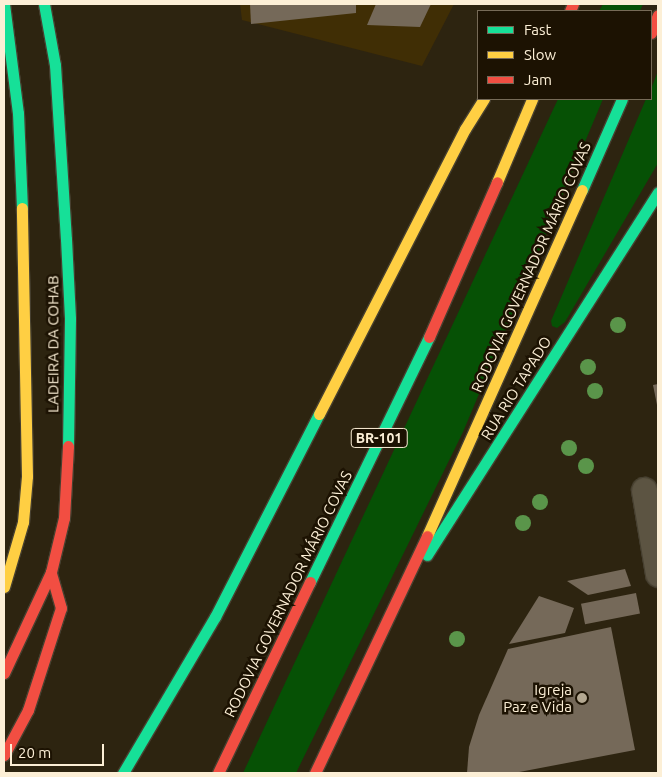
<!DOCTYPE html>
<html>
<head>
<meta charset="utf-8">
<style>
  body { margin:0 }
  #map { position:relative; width:662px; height:777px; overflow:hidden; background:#2d2410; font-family:Ubuntu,sans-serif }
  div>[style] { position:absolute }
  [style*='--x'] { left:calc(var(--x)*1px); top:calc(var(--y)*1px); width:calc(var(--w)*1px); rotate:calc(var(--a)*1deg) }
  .built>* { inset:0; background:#402e05 }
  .green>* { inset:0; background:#065105 }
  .building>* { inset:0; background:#756959; transform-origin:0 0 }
  .roads { filter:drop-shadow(1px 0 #474030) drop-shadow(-1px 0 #474030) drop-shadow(0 1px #474030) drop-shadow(0 -1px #474030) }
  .street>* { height:25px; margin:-12.5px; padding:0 12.5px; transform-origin:12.5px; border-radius:12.5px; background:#5c5442 }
  .fast>* { height:11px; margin:-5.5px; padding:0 5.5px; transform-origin:5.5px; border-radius:5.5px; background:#16e098 }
  .slow>* { height:11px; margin:-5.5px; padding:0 5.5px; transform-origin:5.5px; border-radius:5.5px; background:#ffcf43 }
  .jam>* { height:11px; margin:-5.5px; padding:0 5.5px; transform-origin:5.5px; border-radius:5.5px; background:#f24e42 }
  .trees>* { width:16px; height:16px; margin:-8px; border-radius:50%; background:#5a954a }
  .dots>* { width:14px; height:14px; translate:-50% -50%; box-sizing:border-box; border:2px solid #1c1202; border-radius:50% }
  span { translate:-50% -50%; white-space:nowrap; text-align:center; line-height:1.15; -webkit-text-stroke:5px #1c1202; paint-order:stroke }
  .shield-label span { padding:1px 4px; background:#1c1202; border:1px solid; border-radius:4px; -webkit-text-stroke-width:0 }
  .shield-label { font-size:14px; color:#fcefd6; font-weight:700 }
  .street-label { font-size:15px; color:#fcefd6 }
  .poi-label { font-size:15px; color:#fcefd6 }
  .right { translate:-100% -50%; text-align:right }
  .frame { position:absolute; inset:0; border:5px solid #fcefd6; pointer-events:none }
  .legend { position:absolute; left:477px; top:10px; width:175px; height:90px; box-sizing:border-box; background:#1c1202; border:1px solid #766a57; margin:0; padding:6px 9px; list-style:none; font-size:15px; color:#fcefd6 }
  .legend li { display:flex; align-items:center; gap:10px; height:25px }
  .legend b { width:25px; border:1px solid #766a57 }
  .scale { position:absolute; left:10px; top:744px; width:94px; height:22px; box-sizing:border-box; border:2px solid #fcefd6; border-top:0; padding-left:6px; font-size:15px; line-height:18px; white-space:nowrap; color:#fcefd6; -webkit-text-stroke:4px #1c1202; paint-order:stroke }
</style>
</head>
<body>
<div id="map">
  <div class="built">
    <i style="clip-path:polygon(240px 4px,454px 4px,422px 66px,242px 20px)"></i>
  </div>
  <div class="green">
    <i style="clip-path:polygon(603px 4px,643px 4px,640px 11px,599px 11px)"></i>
    <i style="clip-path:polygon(658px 71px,658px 163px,565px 322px,557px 328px,552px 326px,551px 321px,646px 99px,651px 99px,651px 89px)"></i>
    <i style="clip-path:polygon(558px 99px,603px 99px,463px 432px,296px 773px,243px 773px)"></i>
  </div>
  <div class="building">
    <i style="clip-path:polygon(250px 4px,356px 4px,356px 13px,251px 24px)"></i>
    <i style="clip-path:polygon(376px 4px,431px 4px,420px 27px,367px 25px)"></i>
    <i style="clip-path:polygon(658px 384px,658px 405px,657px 405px,653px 385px)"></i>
    <i style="clip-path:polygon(625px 569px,631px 586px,588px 595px,567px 581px)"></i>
    <i style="left:636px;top:593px;width:21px;height:56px;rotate:79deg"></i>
    <i style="clip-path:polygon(539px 596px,574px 608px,565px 633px,509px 644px)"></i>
    <i style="clip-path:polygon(611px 627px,635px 750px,514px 773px,467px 773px,469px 747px,479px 715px,508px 649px)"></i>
  </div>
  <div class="roads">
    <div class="street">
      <i style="--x:644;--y:490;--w:85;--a:80.5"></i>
    </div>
    <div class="fast">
      <i style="--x:4;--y:4;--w:110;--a:82.7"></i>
      <i style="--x:18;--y:113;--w:95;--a:87.6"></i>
      <i style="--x:44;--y:4;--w:62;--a:79.8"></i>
      <i style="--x:55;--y:65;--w:174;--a:86.4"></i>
      <i style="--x:66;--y:239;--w:80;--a:87.1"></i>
      <i style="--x:70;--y:319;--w:127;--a:90.9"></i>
      <i style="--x:582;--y:190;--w:99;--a:-66.3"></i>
      <i style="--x:427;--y:555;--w:430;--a:-57.5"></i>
      <i style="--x:310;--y:582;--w:272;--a:-64.1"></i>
      <i style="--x:123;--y:773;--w:181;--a:-59.5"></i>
      <i style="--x:215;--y:617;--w:228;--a:-62.9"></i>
    </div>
    <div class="slow">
      <i style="--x:497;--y:182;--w:90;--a:-67.1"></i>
      <i style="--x:319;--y:414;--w:320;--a:-62.9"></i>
      <i style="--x:465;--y:129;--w:36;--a:-58"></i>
      <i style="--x:427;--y:536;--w:379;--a:-65.9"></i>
      <i style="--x:4;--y:587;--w:68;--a:-73.7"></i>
      <i style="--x:23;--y:522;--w:46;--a:-85"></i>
      <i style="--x:27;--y:476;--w:268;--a:-91.1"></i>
    </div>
    <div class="jam">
      <i style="--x:570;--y:11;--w:8;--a:-67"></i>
      <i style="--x:651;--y:33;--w:19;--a:-69"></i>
      <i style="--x:429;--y:337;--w:169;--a:-66.3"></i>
      <i style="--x:4;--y:673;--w:111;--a:-65"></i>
      <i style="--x:51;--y:572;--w:56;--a:-76.5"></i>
      <i style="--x:64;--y:518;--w:72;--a:-86.8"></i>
      <i style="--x:4;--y:755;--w:51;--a:-61.9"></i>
      <i style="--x:28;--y:710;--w:107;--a:-72.1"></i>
      <i style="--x:61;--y:608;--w:37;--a:-106"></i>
      <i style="--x:218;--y:773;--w:212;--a:-64.3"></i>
      <i style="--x:315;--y:773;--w:262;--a:-64.7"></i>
    </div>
  </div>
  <div class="trees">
    <i style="left:618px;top:325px"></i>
    <i style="left:588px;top:367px"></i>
    <i style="left:595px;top:391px"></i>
    <i style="left:569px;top:448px"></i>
    <i style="left:586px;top:466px"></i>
    <i style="left:540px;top:502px"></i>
    <i style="left:523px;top:523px"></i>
    <i style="left:457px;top:639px"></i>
  </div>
  <div class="dots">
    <i style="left:582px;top:698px;background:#b4a891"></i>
  </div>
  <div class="shield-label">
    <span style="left:379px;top:438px">BR-101</span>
  </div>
  <div class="street-label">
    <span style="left:531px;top:267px;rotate:-66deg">RODOVIA GOVERNADOR MÁRIO COVAS</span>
    <span style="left:53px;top:344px;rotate:-90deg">LADEIRA DA COHAB</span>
    <span style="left:516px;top:388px;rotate:-58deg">RUA RIO TAPADO</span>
    <span style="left:288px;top:594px;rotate:-64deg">RODOVIA GOVERNADOR MÁRIO COVAS</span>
  </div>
  <div class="poi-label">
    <span class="right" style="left:572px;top:698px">Igreja<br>Paz e Vida</span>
  </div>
  <div class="frame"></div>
  <ul class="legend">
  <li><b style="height:6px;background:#16e098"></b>Fast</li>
  <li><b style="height:6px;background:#ffcf43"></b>Slow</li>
  <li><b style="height:6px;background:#f24e42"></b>Jam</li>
  </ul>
  <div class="scale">20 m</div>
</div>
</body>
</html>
